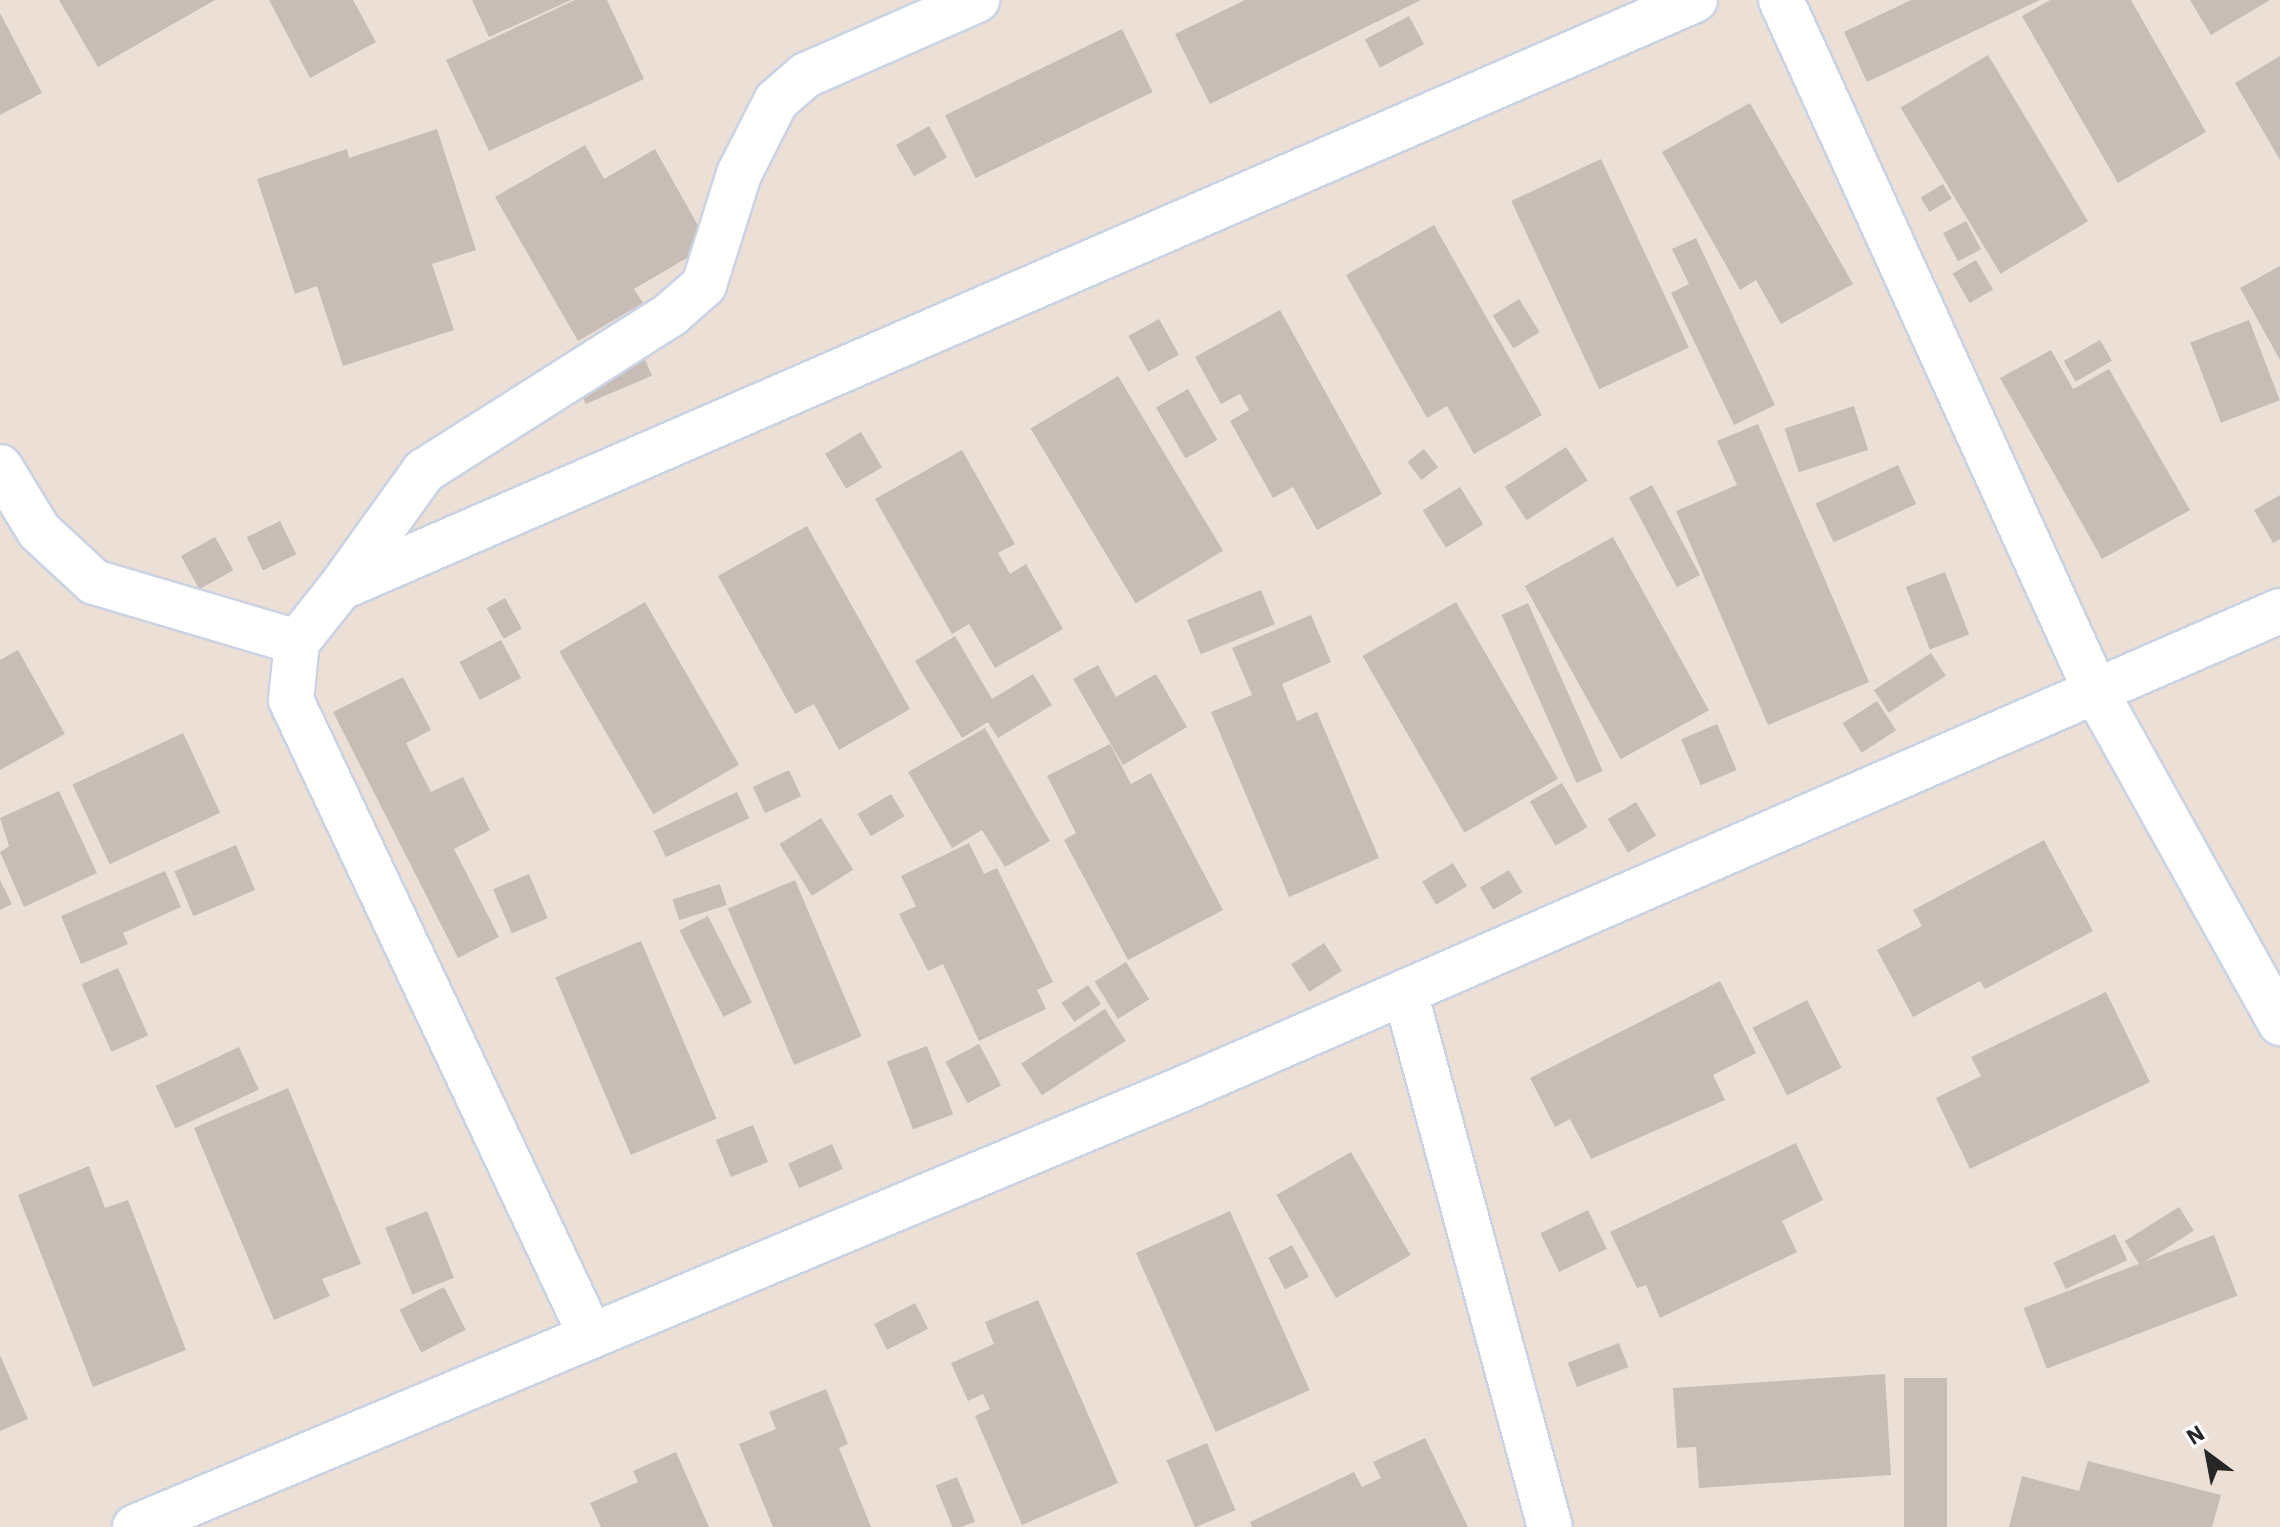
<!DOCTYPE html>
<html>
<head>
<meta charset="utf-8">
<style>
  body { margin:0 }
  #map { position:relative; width:2280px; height:1527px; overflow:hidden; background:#ece0d6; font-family:"IBM Plex Sans",sans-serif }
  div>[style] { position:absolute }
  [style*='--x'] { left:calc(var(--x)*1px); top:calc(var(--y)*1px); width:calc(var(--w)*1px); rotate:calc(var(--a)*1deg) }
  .building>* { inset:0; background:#c7bdb6; transform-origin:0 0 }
  .roads { filter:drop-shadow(2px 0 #cbd3e3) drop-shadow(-2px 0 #cbd3e3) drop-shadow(0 2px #cbd3e3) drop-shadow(0 -2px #cbd3e3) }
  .minor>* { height:44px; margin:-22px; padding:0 22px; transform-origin:22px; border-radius:22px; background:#fff }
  span { translate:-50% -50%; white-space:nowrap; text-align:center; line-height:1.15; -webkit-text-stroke:6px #fff; paint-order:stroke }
  .north { position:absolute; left:2168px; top:1415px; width:80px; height:80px; -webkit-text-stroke:6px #fff; paint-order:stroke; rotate:328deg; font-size:22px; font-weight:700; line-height:32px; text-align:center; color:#272727 }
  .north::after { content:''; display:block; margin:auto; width:28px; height:36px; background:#272727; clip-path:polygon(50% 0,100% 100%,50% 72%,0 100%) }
</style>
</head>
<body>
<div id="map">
  <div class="building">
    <i style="clip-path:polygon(59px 0,215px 0,98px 67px)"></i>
    <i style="clip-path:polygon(269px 0,353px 0,376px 42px,310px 78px)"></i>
    <i style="clip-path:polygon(472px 0,571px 0,489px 37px)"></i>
    <i style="clip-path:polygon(575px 0,607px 0,644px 79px,489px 151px,446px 60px)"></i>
    <i style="clip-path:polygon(1245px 0,1421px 0,1210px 104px,1175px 34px)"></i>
    <i style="clip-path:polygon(1911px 0,2040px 0,1867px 82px,1844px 32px)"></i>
    <i style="clip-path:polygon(2050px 0,2131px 0,2206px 132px,2118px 183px,2022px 16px)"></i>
    <i style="clip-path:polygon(2190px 0,2270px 0,2211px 35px)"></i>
    <i style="clip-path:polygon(0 13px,42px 93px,0 115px)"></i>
    <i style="left:1409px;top:16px;width:32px;height:50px;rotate:62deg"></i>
    <i style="left:1122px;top:29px;width:70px;height:197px;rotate:64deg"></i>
    <i style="left:1988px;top:55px;width:194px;height:102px;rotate:59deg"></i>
    <i style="clip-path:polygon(2280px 56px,2280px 160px,2235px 83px)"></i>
    <i style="clip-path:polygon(1750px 103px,1853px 284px,1781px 324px,1756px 280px,1740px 290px,1662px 152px)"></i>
    <i style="left:929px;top:126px;width:36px;height:38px;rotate:60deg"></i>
    <i style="clip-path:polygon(437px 129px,476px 250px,432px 264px,454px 330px,343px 366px,317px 286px,295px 294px,257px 179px,347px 149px,349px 158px)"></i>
    <i style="clip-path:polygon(585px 145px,604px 179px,655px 149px,709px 245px,634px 289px,643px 303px,578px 341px,495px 197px)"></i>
    <i style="left:1601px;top:159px;width:208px;height:99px;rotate:65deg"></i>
    <i style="left:1943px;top:184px;width:17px;height:26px;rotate:59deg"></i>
    <i style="left:1966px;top:221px;width:32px;height:26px;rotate:62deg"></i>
    <i style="clip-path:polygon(1434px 225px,1542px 415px,1474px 454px,1447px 406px,1427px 418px,1346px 275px)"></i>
    <i style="clip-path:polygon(1696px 238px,1775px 405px,1734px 425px,1671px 293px,1689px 284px,1672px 249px)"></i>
    <i style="left:1976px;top:260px;width:34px;height:27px;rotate:60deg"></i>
    <i style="clip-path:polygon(2280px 266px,2280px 360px,2240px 288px)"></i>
    <i style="left:1519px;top:299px;width:39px;height:31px;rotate:58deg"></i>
    <i style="clip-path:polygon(1280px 310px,1382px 494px,1317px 530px,1293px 487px,1273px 498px,1230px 421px,1249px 410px,1240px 394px,1221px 404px,1195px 357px)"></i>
    <i style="left:1159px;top:319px;width:41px;height:35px;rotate:61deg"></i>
    <i style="left:2249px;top:320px;width:86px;height:63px;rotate:69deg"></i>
    <i style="left:2100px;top:340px;width:24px;height:42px;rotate:60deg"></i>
    <i style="left:641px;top:350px;width:28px;height:72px;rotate:67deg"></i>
    <i style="clip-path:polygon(2051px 350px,2073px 389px,2109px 369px,2190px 510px,2102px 559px,2000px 378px)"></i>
    <i style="left:1118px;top:376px;width:204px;height:102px;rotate:59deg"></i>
    <i style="left:1188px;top:389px;width:59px;height:37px;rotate:60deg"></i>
    <i style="left:1854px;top:406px;width:46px;height:73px;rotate:72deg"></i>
    <i style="clip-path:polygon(1758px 424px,1869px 682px,1768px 725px,1676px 511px,1737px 485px,1717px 441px)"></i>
    <i style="left:861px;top:432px;width:41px;height:42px;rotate:59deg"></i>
    <i style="left:1566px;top:447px;width:40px;height:73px;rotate:57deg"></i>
    <i style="left:1424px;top:449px;width:23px;height:21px;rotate:52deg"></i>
    <i style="clip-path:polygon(962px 450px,1015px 544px,998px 553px,1010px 574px,1026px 564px,1063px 629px,995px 668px,969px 624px,952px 634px,875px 499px)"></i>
    <i style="left:1898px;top:465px;width:43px;height:91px;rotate:65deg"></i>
    <i style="left:1652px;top:485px;width:102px;height:26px;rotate:62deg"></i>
    <i style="left:1460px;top:487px;width:44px;height:44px;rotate:58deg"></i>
    <i style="clip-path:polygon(2280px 495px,2280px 539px,2273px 543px,2254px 510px)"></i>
    <i style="left:280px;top:521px;width:37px;height:37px;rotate:64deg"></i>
    <i style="clip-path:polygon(807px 526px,910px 709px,839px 750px,814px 704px,795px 714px,718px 576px)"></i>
    <i style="left:215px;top:537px;width:38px;height:39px;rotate:61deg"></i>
    <i style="left:1613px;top:537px;width:198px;height:101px;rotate:61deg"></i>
    <i style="left:1945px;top:572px;width:67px;height:42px;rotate:69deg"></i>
    <i style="left:1261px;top:590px;width:37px;height:80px;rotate:68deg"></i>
    <i style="left:505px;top:598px;width:35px;height:21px;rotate:61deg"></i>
    <i style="left:645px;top:602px;width:188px;height:99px;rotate:60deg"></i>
    <i style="left:1456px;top:602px;width:204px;height:108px;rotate:60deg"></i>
    <i style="left:1528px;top:603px;width:184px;height:29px;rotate:66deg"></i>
    <i style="clip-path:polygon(1311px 615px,1331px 662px,1282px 684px,1297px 721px,1317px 712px,1379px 858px,1289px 897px,1211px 712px,1252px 695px,1232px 648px)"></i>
    <i style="clip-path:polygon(955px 636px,992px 699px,1033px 674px,1052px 705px,998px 738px,988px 722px,962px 738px,915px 661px)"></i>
    <i style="left:501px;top:640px;width:43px;height:47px;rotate:62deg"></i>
    <i style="clip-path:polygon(18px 650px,65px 734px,0 770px,0 660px)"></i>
    <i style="left:1931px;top:653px;width:27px;height:68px;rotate:57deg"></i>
    <i style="clip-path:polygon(1098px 665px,1116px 697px,1156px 674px,1187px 727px,1123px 765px,1073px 679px)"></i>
    <i style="clip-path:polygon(403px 677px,431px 730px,406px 743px,431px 792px,463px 777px,490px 830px,454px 849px,499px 937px,458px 958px,333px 712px)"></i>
    <i style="left:1877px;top:701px;width:35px;height:41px;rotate:57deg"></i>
    <i style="left:1717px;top:724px;width:50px;height:39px;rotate:67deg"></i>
    <i style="clip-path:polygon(985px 728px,1050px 841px,1005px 867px,982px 830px,952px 848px,908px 772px)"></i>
    <i style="left:183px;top:733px;width:88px;height:122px;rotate:65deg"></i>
    <i style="clip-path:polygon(1110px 744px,1131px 784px,1151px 773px,1223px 910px,1128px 960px,1064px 840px,1076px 833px,1047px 776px)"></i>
    <i style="left:789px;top:770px;width:29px;height:40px;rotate:65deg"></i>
    <i style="left:1562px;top:783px;width:51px;height:37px;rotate:60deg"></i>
    <i style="clip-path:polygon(59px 791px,97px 873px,24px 907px,0 852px,9px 846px,0 818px)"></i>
    <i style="left:737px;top:792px;width:29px;height:92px;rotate:65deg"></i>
    <i style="left:891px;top:794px;width:26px;height:39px;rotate:59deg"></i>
    <i style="left:1636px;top:802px;width:39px;height:33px;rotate:59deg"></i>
    <i style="left:821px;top:818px;width:61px;height:49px;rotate:58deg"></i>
    <i style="clip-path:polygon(2044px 840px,2093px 931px,1985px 989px,1980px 981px,1913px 1017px,1877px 950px,1922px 926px,1913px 910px)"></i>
    <i style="clip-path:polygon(969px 843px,984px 874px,997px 868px,1053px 982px,1037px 990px,1046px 1009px,979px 1041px,943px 964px,928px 971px,899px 914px,916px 906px,901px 876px)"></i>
    <i style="left:236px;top:845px;width:49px;height:67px;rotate:67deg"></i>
    <i style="left:1453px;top:863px;width:27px;height:36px;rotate:59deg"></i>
    <i style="left:1509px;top:870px;width:26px;height:34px;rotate:59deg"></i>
    <i style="clip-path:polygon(165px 871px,181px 907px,123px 933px,128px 944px,81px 964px,61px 916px)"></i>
    <i style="left:529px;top:874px;width:48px;height:39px;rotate:67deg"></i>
    <i style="clip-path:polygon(0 880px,12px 904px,0 910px)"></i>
    <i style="left:795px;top:880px;width:170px;height:73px;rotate:67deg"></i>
    <i style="left:720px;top:884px;width:22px;height:50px;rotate:72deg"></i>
    <i style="left:708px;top:916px;width:97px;height:32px;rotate:63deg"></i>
    <i style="left:641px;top:941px;width:193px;height:93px;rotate:67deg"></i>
    <i style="left:1324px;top:943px;width:33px;height:39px;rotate:57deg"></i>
    <i style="left:1126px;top:962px;width:44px;height:37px;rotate:58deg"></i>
    <i style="left:118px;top:968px;width:74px;height:40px;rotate:66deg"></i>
    <i style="clip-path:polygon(1720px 981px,1756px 1053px,1713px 1075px,1725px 1100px,1591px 1159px,1570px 1119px,1555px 1127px,1530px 1078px)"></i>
    <i style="left:1088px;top:985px;width:23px;height:32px;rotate:56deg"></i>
    <i style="clip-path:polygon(2106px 992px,2150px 1082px,1970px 1169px,1936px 1098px,1981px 1076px,1971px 1057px)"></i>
    <i style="left:1807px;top:1000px;width:76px;height:61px;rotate:63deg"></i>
    <i style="left:1105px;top:1009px;width:38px;height:100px;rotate:57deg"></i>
    <i style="left:979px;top:1044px;width:47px;height:38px;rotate:62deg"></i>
    <i style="left:927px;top:1046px;width:73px;height:43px;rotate:69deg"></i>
    <i style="left:239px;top:1047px;width:47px;height:92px;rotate:65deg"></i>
    <i style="clip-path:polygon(288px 1088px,361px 1264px,322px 1279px,330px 1296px,274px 1320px,194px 1128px)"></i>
    <i style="left:753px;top:1125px;width:40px;height:40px;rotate:68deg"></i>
    <i style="clip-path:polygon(1796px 1143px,1823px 1200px,1782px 1221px,1797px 1252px,1660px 1318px,1646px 1285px,1637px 1288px,1610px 1232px)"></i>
    <i style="left:832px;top:1144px;width:27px;height:48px;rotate:66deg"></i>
    <i style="left:1351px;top:1152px;width:119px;height:86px;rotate:60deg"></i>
    <i style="clip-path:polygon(89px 1166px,105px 1208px,128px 1200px,186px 1350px,93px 1387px,18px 1195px)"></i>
    <i style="left:2179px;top:1207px;width:28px;height:64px;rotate:58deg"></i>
    <i style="left:1588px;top:1210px;width:43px;height:53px;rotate:64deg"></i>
    <i style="left:427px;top:1211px;width:72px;height:45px;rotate:68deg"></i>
    <i style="left:1230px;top:1211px;width:196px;height:103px;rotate:66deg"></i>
    <i style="left:2115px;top:1234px;width:29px;height:68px;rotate:65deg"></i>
    <i style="left:2214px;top:1235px;width:65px;height:204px;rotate:69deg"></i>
    <i style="left:1292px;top:1245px;width:36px;height:27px;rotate:62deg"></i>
    <i style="left:444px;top:1287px;width:48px;height:50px;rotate:63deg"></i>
    <i style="clip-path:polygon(1038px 1300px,1118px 1483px,1022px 1525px,975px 1416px,990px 1409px,983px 1394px,968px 1401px,951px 1363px,994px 1344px,985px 1322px)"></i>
    <i style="left:915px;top:1303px;width:29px;height:46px;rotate:63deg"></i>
    <i style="left:1619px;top:1343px;width:26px;height:55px;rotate:69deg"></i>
    <i style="clip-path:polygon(0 1355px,28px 1419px,0 1431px)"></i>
    <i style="clip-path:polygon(1885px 1374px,1891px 1475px,1699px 1488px,1696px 1447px,1677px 1448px,1673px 1388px)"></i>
    <i style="left:1904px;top:1378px;width:43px;height:149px"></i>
    <i style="clip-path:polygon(826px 1389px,848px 1444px,839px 1448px,871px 1527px,773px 1527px,739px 1444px,776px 1429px,769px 1412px)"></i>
    <i style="clip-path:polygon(1425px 1438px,1468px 1527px,1252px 1527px,1250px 1522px,1354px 1472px,1362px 1487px,1381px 1478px,1373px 1462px)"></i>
    <i style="left:1207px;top:1443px;width:73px;height:44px;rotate:67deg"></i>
    <i style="clip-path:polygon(676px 1452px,709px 1527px,601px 1527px,590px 1503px,638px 1482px,633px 1471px)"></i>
    <i style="clip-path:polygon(2088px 1461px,2221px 1495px,2212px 1527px,2009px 1527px,2022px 1476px,2079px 1491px)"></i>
    <i style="left:957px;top:1477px;width:48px;height:23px;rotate:68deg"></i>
  </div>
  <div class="roads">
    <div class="minor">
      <i style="--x:1781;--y:0;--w:760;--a:65.52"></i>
      <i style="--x:2096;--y:692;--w:379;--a:60.9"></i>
      <i style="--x:0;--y:467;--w:75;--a:58.6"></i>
      <i style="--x:39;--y:531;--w:75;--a:42.8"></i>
      <i style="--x:94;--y:582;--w:212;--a:16.5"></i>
      <i style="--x:340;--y:588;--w:144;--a:-54.3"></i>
      <i style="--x:424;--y:471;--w:293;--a:-32.4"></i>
      <i style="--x:671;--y:314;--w:44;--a:-41.3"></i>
      <i style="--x:704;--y:285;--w:116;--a:-72.5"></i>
      <i style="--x:739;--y:174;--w:82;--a:-63.1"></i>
      <i style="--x:776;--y:101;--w:40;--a:-41"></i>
      <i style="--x:806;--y:75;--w:187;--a:-23.7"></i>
      <i style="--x:1405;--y:992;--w:554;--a:74.84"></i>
      <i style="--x:590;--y:1334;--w:701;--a:-115.25"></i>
      <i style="--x:291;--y:700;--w:58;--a:-84.1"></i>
      <i style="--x:297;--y:642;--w:69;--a:-51.5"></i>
      <i style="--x:340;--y:588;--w:1477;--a:-23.46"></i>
      <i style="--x:135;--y:1527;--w:1143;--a:-22.7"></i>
      <i style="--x:1189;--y:1086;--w:1190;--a:-23.53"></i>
    </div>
  </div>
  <div class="north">N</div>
</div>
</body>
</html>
